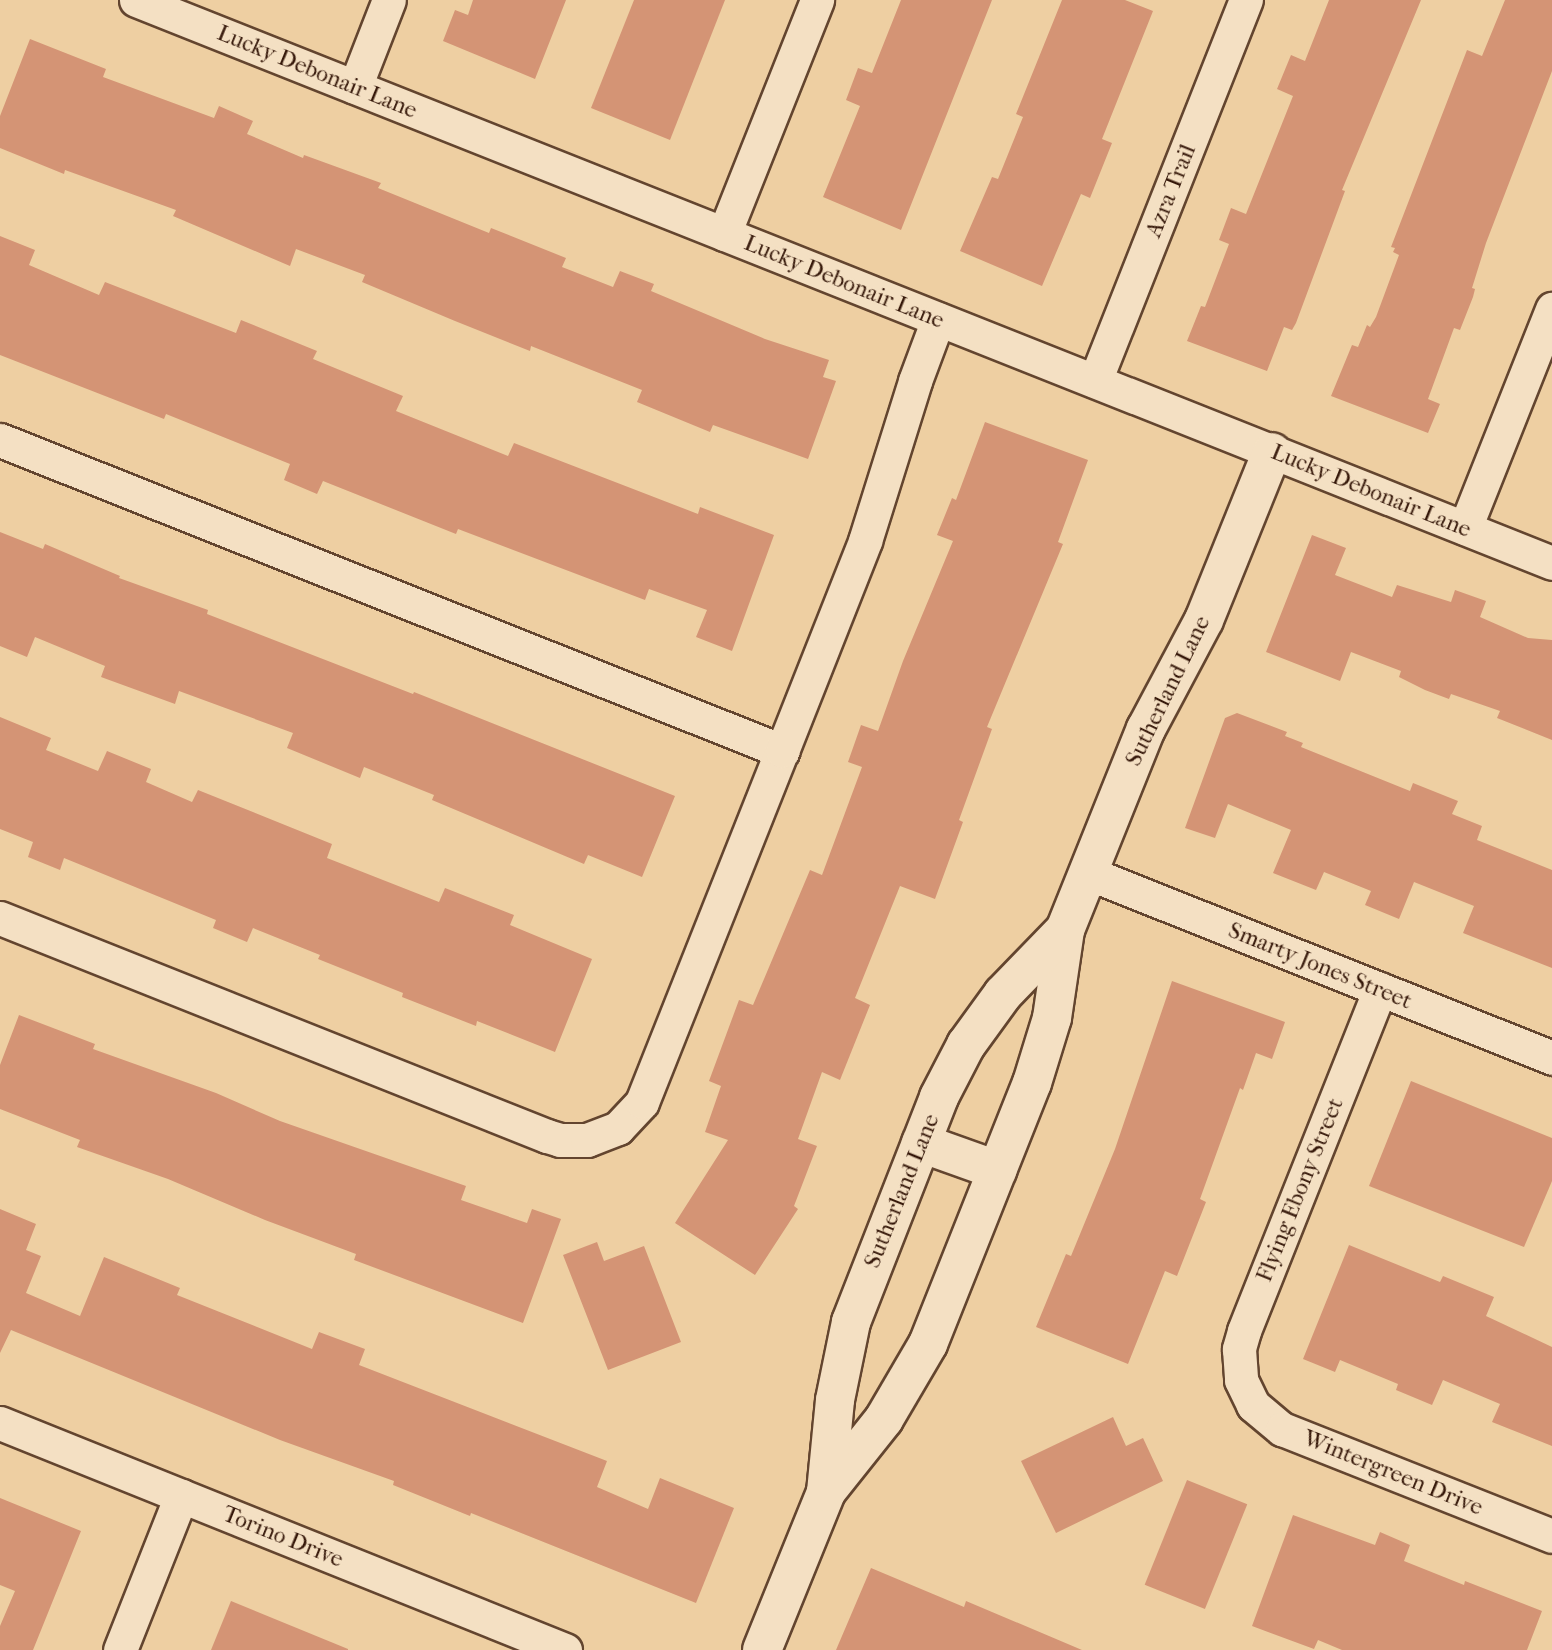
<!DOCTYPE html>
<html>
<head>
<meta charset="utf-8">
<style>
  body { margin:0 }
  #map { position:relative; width:1552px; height:1650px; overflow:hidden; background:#eecfa2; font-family:"IM FELL French Canon",serif }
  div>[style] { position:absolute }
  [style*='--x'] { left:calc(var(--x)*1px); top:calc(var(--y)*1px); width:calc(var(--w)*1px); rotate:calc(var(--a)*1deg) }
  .building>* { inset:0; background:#d49475; transform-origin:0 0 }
  .roads { filter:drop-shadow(2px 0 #63452f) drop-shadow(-2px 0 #63452f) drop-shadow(0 2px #63452f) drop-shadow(0 -2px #63452f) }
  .minor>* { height:33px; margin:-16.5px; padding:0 16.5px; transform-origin:16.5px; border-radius:16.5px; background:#f4e0c3 }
  .tertiary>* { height:38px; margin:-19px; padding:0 19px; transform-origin:19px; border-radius:19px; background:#f4e0c3 }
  span { translate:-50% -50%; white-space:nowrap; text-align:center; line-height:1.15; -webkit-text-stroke:5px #f4e0c3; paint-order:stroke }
  .street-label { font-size:23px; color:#351709 }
</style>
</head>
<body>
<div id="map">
  <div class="building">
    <i style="clip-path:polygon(473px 0,566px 0,535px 79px,443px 41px,455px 10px,468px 15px)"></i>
    <i style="clip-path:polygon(634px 0,725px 0,670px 140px,591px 108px)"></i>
    <i style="clip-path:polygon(901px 0,992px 0,901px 230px,823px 197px,860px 106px,846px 100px,858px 68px,872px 73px)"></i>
    <i style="clip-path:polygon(1062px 0,1125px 0,1153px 11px,1102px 139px,1112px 143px,1090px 198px,1081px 194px,1042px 286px,960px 251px,992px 177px,998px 179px,1023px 117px,1016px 114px)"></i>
    <i style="clip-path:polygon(1329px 0,1421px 0,1342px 190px,1345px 191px,1296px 323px,1292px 330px,1284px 327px,1267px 371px,1187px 341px,1201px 306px,1205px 307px,1229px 244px,1219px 240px,1231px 208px,1246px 214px,1293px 96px,1277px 89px,1291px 55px,1305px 61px)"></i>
    <i style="clip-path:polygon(1505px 0,1552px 0,1552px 71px,1486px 243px,1472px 288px,1475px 289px,1473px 297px,1460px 330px,1454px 328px,1428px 399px,1440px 404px,1428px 433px,1331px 396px,1352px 345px,1358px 347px,1367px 325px,1370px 327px,1376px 317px,1399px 255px,1393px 252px,1395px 248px,1391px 247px,1467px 50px,1482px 56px)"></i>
    <i style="clip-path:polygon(30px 39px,106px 69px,103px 77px,214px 118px,219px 106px,253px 121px,247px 134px,303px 158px,304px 155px,381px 183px,378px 188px,489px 233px,491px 228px,566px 258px,562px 267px,613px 287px,620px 271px,654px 284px,651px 291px,765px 339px,829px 360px,823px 377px,836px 381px,808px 459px,713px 425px,710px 432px,637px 402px,642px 390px,531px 346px,530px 351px,455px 321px,362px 282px,365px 275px,296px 249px,290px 266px,173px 216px,176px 210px,65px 170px,64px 174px,0 148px,0 116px)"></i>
    <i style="clip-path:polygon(0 236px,35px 250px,29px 265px,99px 295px,105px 282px,236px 333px,241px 320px,317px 351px,313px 359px,403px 396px,396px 411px,508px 456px,514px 443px,698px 514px,700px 507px,774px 535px,732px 651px,696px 637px,707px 610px,649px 589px,645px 600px,458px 529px,456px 534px,323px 481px,317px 494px,284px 480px,290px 464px,166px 414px,164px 419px,0 355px)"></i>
    <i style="clip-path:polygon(985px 422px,1088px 460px,1058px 542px,1063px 544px,987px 727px,992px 729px,959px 820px,963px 822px,935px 899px,900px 886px,855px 998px,870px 1005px,840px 1080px,822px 1072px,798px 1139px,817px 1146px,794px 1206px,798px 1209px,755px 1275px,675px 1223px,728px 1140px,705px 1132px,721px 1086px,709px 1081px,739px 1000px,753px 1005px,810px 870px,822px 875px,862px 767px,848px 762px,861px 725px,878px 731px,903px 661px,953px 541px,937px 535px,952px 498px,956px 500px)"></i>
    <i style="clip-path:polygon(0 532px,43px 549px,45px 544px,120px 576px,119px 578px,208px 610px,207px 614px,413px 694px,414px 692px,675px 796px,642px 877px,588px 855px,584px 864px,432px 800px,434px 795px,364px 767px,360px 778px,287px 748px,293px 733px,179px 691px,175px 704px,101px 677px,105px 666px,35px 637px,27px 657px,0 646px)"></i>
    <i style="clip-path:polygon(1312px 535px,1346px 548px,1335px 575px,1392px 597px,1397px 585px,1451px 602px,1455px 590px,1486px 601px,1480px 617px,1528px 638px,1552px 640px,1552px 740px,1497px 718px,1500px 711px,1451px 694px,1449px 699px,1425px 690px,1399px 677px,1401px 671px,1351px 652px,1340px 681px,1266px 652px)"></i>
    <i style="clip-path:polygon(1237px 713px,1287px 732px,1285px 736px,1303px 743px,1301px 747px,1410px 791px,1413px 783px,1458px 801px,1452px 814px,1482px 826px,1477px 840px,1552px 870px,1552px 968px,1463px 933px,1474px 906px,1414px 882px,1399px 919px,1365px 905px,1371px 891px,1324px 872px,1316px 890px,1273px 873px,1291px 830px,1228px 804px,1215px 838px,1185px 828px,1225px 718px)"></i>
    <i style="clip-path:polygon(0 717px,51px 738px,46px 750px,98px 771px,107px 751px,151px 769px,146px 782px,192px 802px,198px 790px,332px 844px,327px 858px,439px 902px,445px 888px,514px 915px,510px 925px,592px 959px,555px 1052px,477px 1021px,476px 1026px,402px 997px,403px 993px,318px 959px,320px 955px,253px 928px,247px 942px,213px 928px,216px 920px,64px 858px,60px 870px,28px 857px,33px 842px,0 829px)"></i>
    <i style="clip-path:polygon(1172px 981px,1285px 1022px,1272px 1059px,1256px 1053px,1243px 1090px,1240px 1088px,1200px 1199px,1206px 1202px,1177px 1276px,1165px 1271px,1128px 1364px,1036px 1327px,1066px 1254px,1071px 1256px,1115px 1149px)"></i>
    <i style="clip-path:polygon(19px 1015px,95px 1044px,93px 1049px,216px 1093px,280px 1121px,466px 1186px,461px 1200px,527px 1223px,532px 1209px,561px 1219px,523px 1323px,354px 1260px,356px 1254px,265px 1220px,168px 1179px,77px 1147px,80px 1140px,0 1109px,0 1065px)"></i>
    <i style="clip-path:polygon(1411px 1081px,1552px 1138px,1552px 1181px,1524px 1247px,1369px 1186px)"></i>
    <i style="clip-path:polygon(0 1209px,36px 1224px,26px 1250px,41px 1256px,26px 1293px,80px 1316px,104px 1257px,180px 1288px,177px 1295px,312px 1349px,319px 1332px,365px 1349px,359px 1365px,607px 1461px,597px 1487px,648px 1509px,660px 1478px,734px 1508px,696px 1603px,471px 1513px,470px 1516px,393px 1485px,394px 1481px,280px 1440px,11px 1330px,0 1353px)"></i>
    <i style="clip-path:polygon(597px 1242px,604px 1261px,644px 1246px,681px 1342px,608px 1370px,563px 1255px)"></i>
    <i style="clip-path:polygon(1349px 1245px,1440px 1282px,1443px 1276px,1494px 1297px,1486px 1316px,1552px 1347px,1552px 1446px,1492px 1422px,1500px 1404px,1443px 1380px,1432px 1405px,1396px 1390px,1398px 1384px,1340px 1360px,1335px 1372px,1303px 1359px)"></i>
    <i style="clip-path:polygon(1113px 1417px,1126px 1446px,1143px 1438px,1163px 1481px,1056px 1533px,1021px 1461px)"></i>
    <i style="left:1187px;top:1480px;width:65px;height:113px;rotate:22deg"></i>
    <i style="clip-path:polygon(0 1498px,81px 1531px,33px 1650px,0 1650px,0 1626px,15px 1591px,0 1585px)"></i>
    <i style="clip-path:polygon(1293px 1515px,1375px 1545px,1380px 1532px,1410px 1545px,1404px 1561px,1464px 1585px,1465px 1581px,1542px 1611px,1527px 1650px,1342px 1650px,1318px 1640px,1314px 1649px,1252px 1626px)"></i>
    <i style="clip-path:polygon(871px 1568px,964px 1607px,966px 1601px,1082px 1650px,836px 1650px)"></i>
    <i style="clip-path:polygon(231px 1601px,348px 1649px,348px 1650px,211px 1650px)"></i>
  </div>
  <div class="roads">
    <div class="minor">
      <i style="--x:136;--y:0;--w:1524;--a:21.68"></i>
      <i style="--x:355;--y:87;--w:93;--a:-68.7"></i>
      <i style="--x:724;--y:234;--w:252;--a:-68.3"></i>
      <i style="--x:1095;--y:381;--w:410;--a:-68.4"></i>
      <i style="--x:0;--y:440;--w:842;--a:21.69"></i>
      <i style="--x:1465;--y:528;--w:236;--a:-68.3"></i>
      <i style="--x:1088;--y:873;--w:500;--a:21.7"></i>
      <i style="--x:0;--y:918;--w:589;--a:21.73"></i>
      <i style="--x:547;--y:1136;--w:14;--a:17"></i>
      <i style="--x:560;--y:1140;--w:27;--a:0"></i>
      <i style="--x:587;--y:1140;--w:33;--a:-21"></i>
      <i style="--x:618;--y:1128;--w:35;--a:-47"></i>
      <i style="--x:642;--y:1102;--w:378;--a:-68.3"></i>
      <i style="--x:782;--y:751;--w:226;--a:-68.4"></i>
      <i style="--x:865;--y:541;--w:168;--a:-72.6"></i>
      <i style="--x:915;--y:381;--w:66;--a:-69.6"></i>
      <i style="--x:1380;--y:989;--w:368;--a:111.7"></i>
      <i style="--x:1244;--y:1331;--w:19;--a:106"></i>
      <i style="--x:1239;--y:1349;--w:31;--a:86"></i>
      <i style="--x:1241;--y:1380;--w:28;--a:64"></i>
      <i style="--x:1253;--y:1405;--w:38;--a:40"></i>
      <i style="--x:1282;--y:1429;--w:290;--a:21.6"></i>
      <i style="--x:0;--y:1423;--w:609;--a:21.89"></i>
      <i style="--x:120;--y:1650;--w:166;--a:-68.4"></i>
    </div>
    <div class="tertiary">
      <i style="--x:921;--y:1143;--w:81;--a:19.6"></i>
      <i style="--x:826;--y:1492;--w:93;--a:-51.5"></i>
      <i style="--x:884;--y:1419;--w:87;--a:-59.6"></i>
      <i style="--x:928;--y:1344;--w:281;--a:-68.3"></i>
      <i style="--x:1032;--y:1083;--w:68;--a:-72.9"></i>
      <i style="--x:1052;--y:1018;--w:89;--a:-81.6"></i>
      <i style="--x:1065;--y:930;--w:217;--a:-68.1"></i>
      <i style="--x:1146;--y:729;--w:123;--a:-62"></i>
      <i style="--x:1204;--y:620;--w:181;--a:-68"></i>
      <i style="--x:762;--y:1650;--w:170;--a:-67.9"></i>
      <i style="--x:826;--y:1492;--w:92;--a:-84.4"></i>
      <i style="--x:835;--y:1400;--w:80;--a:-78.4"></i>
      <i style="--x:851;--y:1322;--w:242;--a:-68.6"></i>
      <i style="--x:939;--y:1097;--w:59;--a:-62.6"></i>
      <i style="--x:966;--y:1045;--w:63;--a:-54"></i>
      <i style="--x:1003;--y:994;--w:89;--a:-45.9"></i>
    </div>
  </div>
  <div class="street-label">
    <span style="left:317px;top:72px;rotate:22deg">Lucky Debonair Lane</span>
    <span style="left:1171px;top:191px;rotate:-68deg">Azra Trail</span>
    <span style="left:844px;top:282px;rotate:22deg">Lucky Debonair Lane</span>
    <span style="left:1371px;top:491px;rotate:22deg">Lucky Debonair Lane</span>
    <span style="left:1168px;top:691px;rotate:-64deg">Sutherland Lane</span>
    <span style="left:1320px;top:966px;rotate:22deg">Smarty Jones Street</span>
    <span style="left:1300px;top:1190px;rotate:-68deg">Flying Ebony Street</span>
    <span style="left:902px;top:1191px;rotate:-68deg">Sutherland Lane</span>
    <span style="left:1393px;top:1473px;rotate:22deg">Wintergreen Drive</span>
    <span style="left:283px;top:1537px;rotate:22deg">Torino Drive</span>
  </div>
</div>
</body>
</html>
